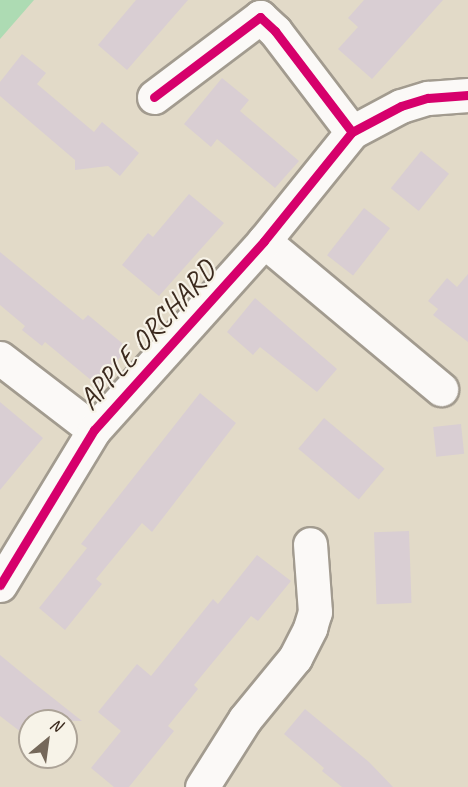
<!DOCTYPE html>
<html>
<head>
<meta charset="utf-8">
<style>
  body { margin:0 }
  #map { position:relative; width:468px; height:787px; overflow:hidden; background:#e2dac8; font-family:Caveat,sans-serif }
  div>[style] { position:absolute }
  [style*='--x'] { left:calc(var(--x)*1px); top:calc(var(--y)*1px); width:calc(var(--w)*1px); rotate:calc(var(--a)*1deg) }
  .green>* { inset:0; background:#addbb3 }
  .building>* { inset:0; background:#d9ced3; transform-origin:0 0 }
  .roads { filter:drop-shadow(2px 0 #a29b8f) drop-shadow(-2px 0 #a29b8f) drop-shadow(0 2px #a29b8f) drop-shadow(0 -2px #a29b8f) }
  .street>* { height:33px; margin:-16.5px; padding:0 16.5px; transform-origin:16.5px; border-radius:16.5px; background:#fbf9f7 }
  .cycleway>* { height:9px; margin:-4.5px; padding:0 4.5px; transform-origin:4.5px; border-radius:4.5px; background:#d6006c }
  span { translate:-50% -50%; white-space:nowrap; text-align:center; line-height:1.15; -webkit-text-stroke:4.5px #f7f3e8; paint-order:stroke }
  .street-label { font-size:30px; color:#3b2a1e }
  .north { position:absolute; left:18px; top:709px; width:60px; height:60px; box-sizing:border-box; background:#f7f3e8; border:2px solid #aca397; border-radius:50%; rotate:29deg; font-size:16px; font-weight:700; line-height:24px; text-align:center; color:#3b2a1e }
  .north::after { content:''; display:block; margin:auto; width:21px; height:27px; background:#75685a; clip-path:polygon(50% 0,100% 100%,50% 72%,0 100%) }
</style>
</head>
<body>
<div id="map">
  <div class="green">
    <i style="clip-path:polygon(0 0,34px 0,0 39px)"></i>
  </div>
  <div class="building">
    <i style="clip-path:polygon(136px 0,188px 0,127px 70px,98px 45px)"></i>
    <i style="clip-path:polygon(364px 0,443px 0,372px 79px,338px 49px,358px 27px,348px 18px)"></i>
    <i style="clip-path:polygon(22px 54px,46px 73px,37px 84px,94px 132px,102px 122px,139px 153px,120px 176px,108px 166px,75px 170px,75px 160px,0 96px,0 82px)"></i>
    <i style="clip-path:polygon(222px 78px,249px 100px,240px 111px,299px 161px,275px 188px,217px 139px,211px 147px,184px 124px)"></i>
    <i style="left:421px;top:151px;width:36px;height:48px;rotate:39deg"></i>
    <i style="clip-path:polygon(189px 194px,224px 223px,159px 296px,122px 265px,148px 233px,153px 237px)"></i>
    <i style="left:364px;top:208px;width:33px;height:60px;rotate:38deg"></i>
    <i style="clip-path:polygon(0 252px,83px 320px,88px 315px,128px 348px,97px 385px,45px 342px,42px 346px,22px 330px,25px 326px,0 305px)"></i>
    <i style="clip-path:polygon(468px 274px,468px 342px,433px 315px,438px 309px,428px 301px,447px 278px,457px 287px)"></i>
    <i style="clip-path:polygon(255px 298px,337px 369px,317px 392px,260px 347px,253px 355px,227px 332px)"></i>
    <i style="clip-path:polygon(200px 393px,236px 423px,152px 532px,142px 523px,96px 579px,102px 584px,65px 630px,39px 608px,87px 548px,81px 544px)"></i>
    <i style="clip-path:polygon(0 402px,43px 438px,0 490px)"></i>
    <i style="left:324px;top:418px;width:79px;height:40px;rotate:40deg"></i>
    <i style="left:461px;top:424px;width:30px;height:28px;rotate:84deg"></i>
    <i style="left:409px;top:531px;width:72px;height:35px;rotate:88deg"></i>
    <i style="clip-path:polygon(257px 555px,291px 581px,258px 621px,251px 616px,194px 685px,198px 689px,168px 726px,174px 731px,129px 787px,114px 787px,91px 768px,121px 731px,98px 712px,137px 664px,151px 676px,213px 599px,218px 604px)"></i>
    <i style="clip-path:polygon(0 655px,34px 683px,82px 721px,30px 720px,30px 739px,0 716px)"></i>
    <i style="clip-path:polygon(305px 709px,369px 762px,393px 787px,342px 787px,322px 771px,324px 768px,284px 734px)"></i>
  </div>
  <div class="roads">
    <div class="street">
      <i style="--x:154;--y:97;--w:133;--a:-37"></i>
      <i style="--x:260;--y:17;--w:21;--a:43"></i>
      <i style="--x:275;--y:31;--w:127;--a:52.7"></i>
      <i style="--x:264;--y:241;--w:231;--a:39.9"></i>
      <i style="--x:0;--y:358;--w:118;--a:37.5"></i>
      <i style="--x:0;--y:585;--w:181;--a:-58.8"></i>
      <i style="--x:94;--y:430;--w:254;--a:-48"></i>
      <i style="--x:264;--y:241;--w:140;--a:-51.1"></i>
      <i style="--x:352;--y:132;--w:55;--a:-28"></i>
      <i style="--x:401;--y:106;--w:28;--a:-17"></i>
      <i style="--x:428;--y:98;--w:40;--a:-4.3"></i>
      <i style="--x:202;--y:787;--w:80;--a:-57.7"></i>
      <i style="--x:245;--y:719;--w:79;--a:-50.7"></i>
      <i style="--x:295;--y:658;--w:34;--a:-63"></i>
      <i style="--x:310;--y:628;--w:17;--a:-73"></i>
      <i style="--x:315;--y:612;--w:68;--a:-94.2"></i>
    </div>
  </div>
  <div class="cycleway">
    <i style="--x:154;--y:97;--w:133;--a:-37"></i>
    <i style="--x:260;--y:17;--w:21;--a:43"></i>
    <i style="--x:275;--y:31;--w:127;--a:52.7"></i>
    <i style="--x:0;--y:585;--w:181;--a:-58.8"></i>
    <i style="--x:94;--y:430;--w:254;--a:-48"></i>
    <i style="--x:264;--y:241;--w:140;--a:-51.1"></i>
    <i style="--x:352;--y:132;--w:55;--a:-28"></i>
    <i style="--x:401;--y:106;--w:28;--a:-17"></i>
    <i style="--x:428;--y:98;--w:40;--a:-4.3"></i>
  </div>
  <div class="street-label">
    <span style="left:147px;top:335px;rotate:-48deg">APPLE ORCHARD</span>
  </div>
  <div class="north">N</div>
</div>
</body>
</html>
